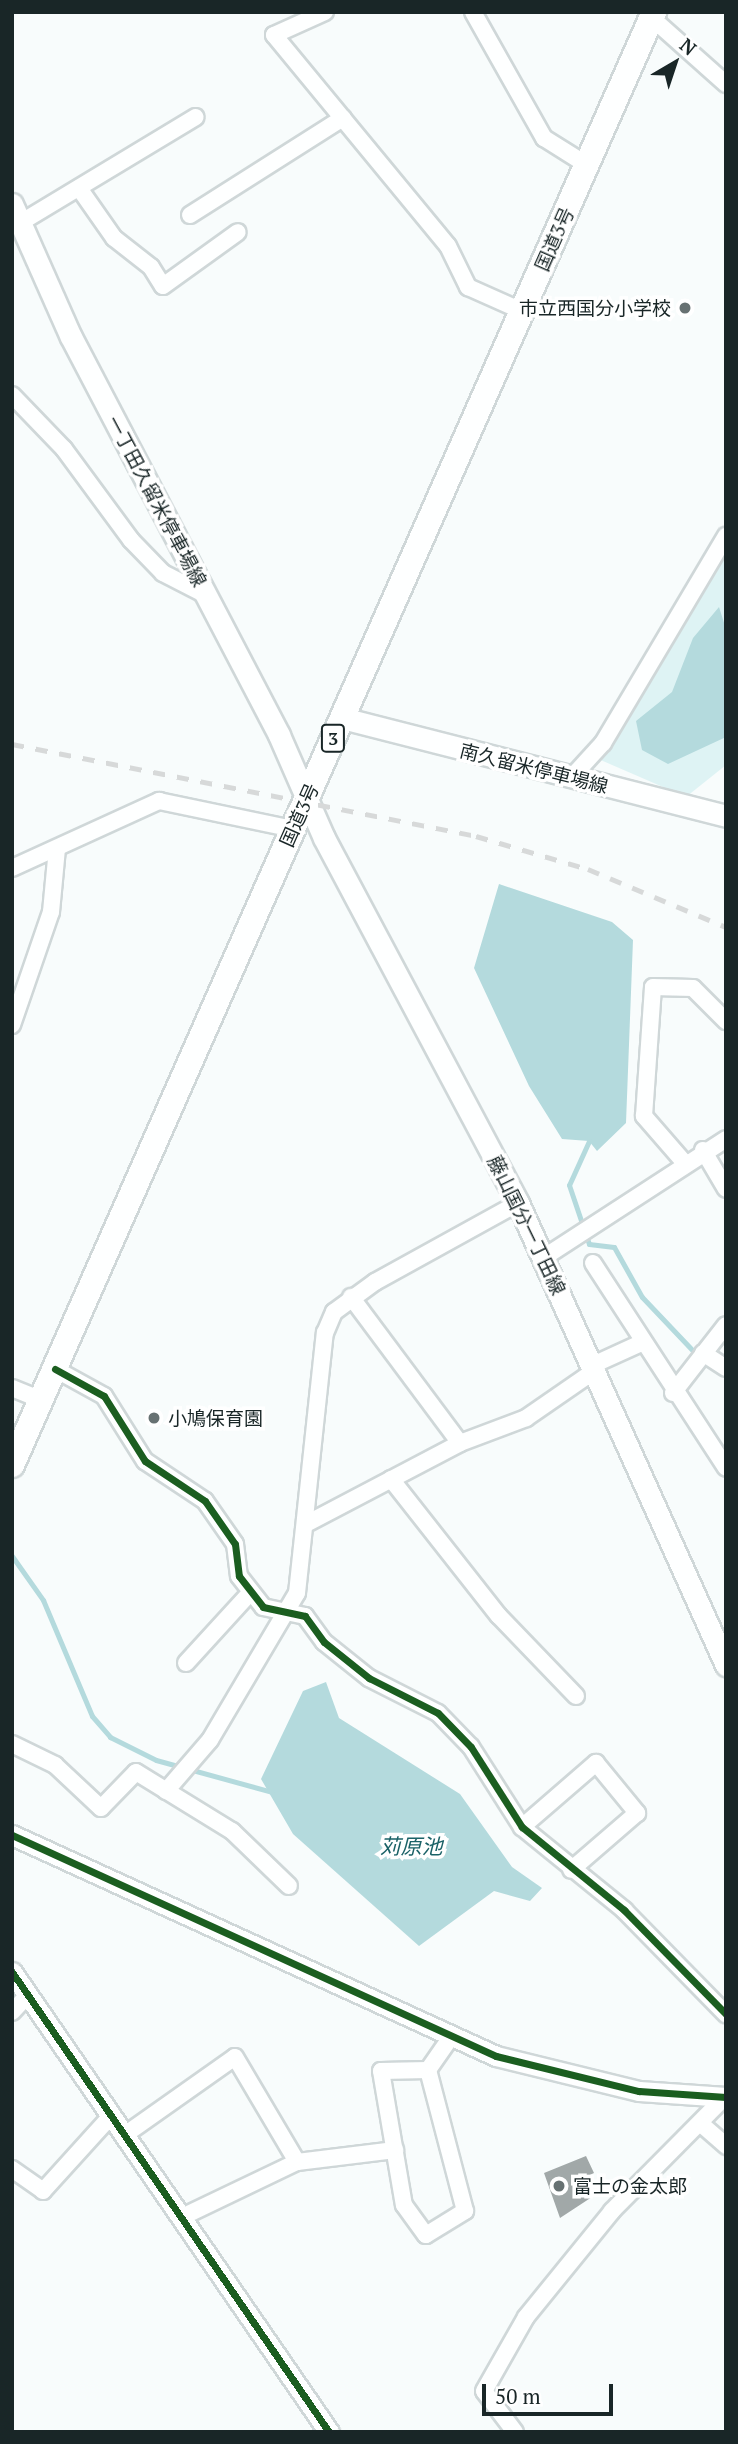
<!DOCTYPE html>
<html>
<head>
<meta charset="utf-8">
<style>
  body { margin:0 }
  #map { position:relative; width:738px; height:2444px; overflow:hidden; background:#f8fcfc; font-family:"PT Serif","Noto Sans JP",serif }
  div>[style] { position:absolute }
  [style*='--x'] { left:calc(var(--x)*1px); top:calc(var(--y)*1px); width:calc(var(--w)*1px); rotate:calc(var(--a)*1deg) }
  .green>* { inset:0; background:#def3f4 }
  .water>* { inset:0; background:#b4dadd }
  .stream>* { height:5px; margin:-2.5px; padding:0 2.5px; transform-origin:2.5px; border-radius:2.5px; background:#b4dadd }
  .building>* { inset:0; background:#a1a8a8 }
  .roads { filter:drop-shadow(2px 0 #cfd7d8) drop-shadow(-2px 0 #cfd7d8) drop-shadow(0 2px #cfd7d8) drop-shadow(0 -2px #cfd7d8) }
  .minor>* { height:16px; margin:-8px; padding:0 8px; transform-origin:8px; border-radius:8px; background:#feffff }
  .tertiary>* { height:19px; margin:-9.5px; padding:0 9.5px; transform-origin:9.5px; border-radius:9.5px; background:#feffff }
  .secondary>* { height:21px; margin:-10.5px; padding:0 10.5px; transform-origin:10.5px; border-radius:10.5px; background:#feffff }
  .trunk>* { height:24px; margin:-12px; padding:0 12px; transform-origin:12px; border-radius:12px; background:#feffff }
  .rail>* { height:5px; margin-top:-2.5px; transform-origin:0; background:repeating-linear-gradient(90deg,#d7d9d9 0 12px,transparent 0 24px) }
  .cycleway>* { height:7px; margin:-3.5px; padding:0 3.5px; transform-origin:3.5px; border-radius:3.5px; background:#1b5e20 }
  .dots>* { width:19px; height:19px; translate:-50% -50%; box-sizing:border-box; border:4px solid #fff; border-radius:50% }
  span { translate:-50% -50%; white-space:nowrap; text-align:center; line-height:1.15; -webkit-text-stroke:7px #fff; paint-order:stroke }
  .shield-label span { padding:2px 5px; background:#fff; border:2px solid; border-radius:5px; -webkit-text-stroke-width:0 }
  .shield-label { font-size:18px; color:#192627; font-weight:700 }
  .street-label { font-size:19px; color:#192627 }
  .poi-label { font-size:19px; color:#192627 }
  .right { translate:-100% -50%; text-align:right }
  .left { translate:0 -50%; text-align:left }
  .water-label { font-size:21px; color:#1b6267; font-style:italic }
  .frame { position:absolute; inset:0; border:14px solid #192627; pointer-events:none }
  .north { position:absolute; left:640px; top:28px; width:70px; height:70px; -webkit-text-stroke:5px #fff; paint-order:stroke; rotate:39deg; font-size:19px; font-weight:700; line-height:28px; text-align:center; color:#192627 }
  .north::after { content:''; display:block; margin:auto; width:24px; height:32px; background:#192627; clip-path:polygon(50% 0,100% 100%,50% 72%,0 100%) }
  .scale { position:absolute; left:482px; top:2384px; width:131px; height:32px; box-sizing:border-box; border:4px solid #192627; border-top:0; padding-left:9px; font-size:21px; line-height:24px; white-space:nowrap; color:#192627; -webkit-text-stroke:5px #fff; paint-order:stroke }
</style>
</head>
<body>
<div id="map">
  <div class="green">
    <i style="clip-path:polygon(726px 546px,726px 765px,686px 797px,596px 758px)"></i>
  </div>
  <div class="water">
    <i style="clip-path:polygon(719px 607px,726px 629px,726px 737px,668px 764px,642px 750px,636px 721px,672px 692px,693px 638px)"></i>
    <i style="clip-path:polygon(499px 884px,612px 922px,633px 940px,626px 1123px,597px 1151px,589px 1141px,562px 1139px,529px 1086px,474px 968px)"></i>
    <i style="clip-path:polygon(326px 1682px,339px 1718px,460px 1794px,512px 1867px,542px 1888px,530px 1901px,494px 1891px,419px 1946px,293px 1834px,261px 1779px,303px 1691px)"></i>
  </div>
  <div class="stream">
    <i style="--x:589;--y:1141;--w:48;--a:114.4"></i>
    <i style="--x:569;--y:1185;--w:62;--a:71.3"></i>
    <i style="--x:589;--y:1244;--w:25;--a:7"></i>
    <i style="--x:614;--y:1247;--w:57;--a:60.8"></i>
    <i style="--x:642;--y:1297;--w:83;--a:46.5"></i>
    <i style="--x:12;--y:1556;--w:54;--a:54.8"></i>
    <i style="--x:43;--y:1600;--w:126;--a:67.1"></i>
    <i style="--x:92;--y:1716;--w:28;--a:49"></i>
    <i style="--x:110;--y:1737;--w:51;--a:26.6"></i>
    <i style="--x:156;--y:1760;--w:120;--a:15.4"></i>
  </div>
  <div class="building">
    <i style="clip-path:polygon(586px 2156px,594px 2173px,583px 2178px,592px 2197px,560px 2218px,544px 2173px)"></i>
  </div>
  <div class="roads">
    <div class="minor">
      <i style="--x:325;--y:12;--w:56;--a:155.7"></i>
      <i style="--x:274;--y:35;--w:273;--a:50.5"></i>
      <i style="--x:448;--y:246;--w:46;--a:64"></i>
      <i style="--x:468;--y:287;--w:59;--a:24"></i>
      <i style="--x:473;--y:12;--w:145;--a:60.6"></i>
      <i style="--x:544;--y:138;--w:51;--a:32.1"></i>
      <i style="--x:652;--y:18;--w:99;--a:41.7"></i>
      <i style="--x:79;--y:188;--w:61;--a:55"></i>
      <i style="--x:114;--y:238;--w:47;--a:38.1"></i>
      <i style="--x:151;--y:267;--w:22;--a:58"></i>
      <i style="--x:163;--y:286;--w:92;--a:-35.8"></i>
      <i style="--x:190;--y:215;--w:181;--a:-32.4"></i>
      <i style="--x:20;--y:223;--w:205;--a:-31.1"></i>
      <i style="--x:12;--y:395;--w:75;--a:46.1"></i>
      <i style="--x:64;--y:449;--w:113;--a:53.6"></i>
      <i style="--x:131;--y:540;--w:46;--a:45.9"></i>
      <i style="--x:163;--y:573;--w:48;--a:27.1"></i>
      <i style="--x:571;--y:778;--w:47;--a:-47.6"></i>
      <i style="--x:603;--y:743;--w:241;--a:-59.3"></i>
      <i style="--x:12;--y:868;--w:162;--a:-24.5"></i>
      <i style="--x:159;--y:801;--w:137;--a:11.8"></i>
      <i style="--x:12;--y:1025;--w:120;--a:-71"></i>
      <i style="--x:51;--y:912;--w:64;--a:-84.6"></i>
      <i style="--x:703;--y:1150;--w:45;--a:59.5"></i>
      <i style="--x:683;--y:1161;--w:60;--a:-130.9"></i>
      <i style="--x:644;--y:1116;--w:129;--a:-86"></i>
      <i style="--x:653;--y:987;--w:40;--a:1.4"></i>
      <i style="--x:693;--y:988;--w:47;--a:45"></i>
      <i style="--x:543;--y:1258;--w:218;--a:-33"></i>
      <i style="--x:593;--y:1263;--w:244;--a:57"></i>
      <i style="--x:351;--y:1297;--w:182;--a:53.3"></i>
      <i style="--x:703;--y:1353;--w:27;--a:33"></i>
      <i style="--x:595;--y:1364;--w:51;--a:-24.5"></i>
      <i style="--x:55;--y:1369;--w:56;--a:28.9"></i>
      <i style="--x:104;--y:1396;--w:77;--a:57.8"></i>
      <i style="--x:145;--y:1461;--w:72;--a:33.7"></i>
      <i style="--x:205;--y:1501;--w:52;--a:55.1"></i>
      <i style="--x:235;--y:1544;--w:32;--a:83"></i>
      <i style="--x:239;--y:1576;--w:39;--a:52"></i>
      <i style="--x:263;--y:1607;--w:43;--a:12.1"></i>
      <i style="--x:305;--y:1616;--w:32;--a:54"></i>
      <i style="--x:324;--y:1642;--w:58;--a:38.7"></i>
      <i style="--x:369;--y:1678;--w:77;--a:26.9"></i>
      <i style="--x:438;--y:1713;--w:47;--a:45.9"></i>
      <i style="--x:471;--y:1747;--w:95;--a:57.5"></i>
      <i style="--x:522;--y:1827;--w:132;--a:39.1"></i>
      <i style="--x:624;--y:1910;--w:146;--a:45.6"></i>
      <i style="--x:12;--y:1388;--w:32;--a:22"></i>
      <i style="--x:673;--y:1393;--w:86;--a:-52.1"></i>
      <i style="--x:391;--y:1479;--w:174;--a:51.8"></i>
      <i style="--x:499;--y:1616;--w:111;--a:46.1"></i>
      <i style="--x:306;--y:1524;--w:174;--a:-27.7"></i>
      <i style="--x:460;--y:1443;--w:71;--a:-20.7"></i>
      <i style="--x:526;--y:1418;--w:86;--a:-34.6"></i>
      <i style="--x:186;--y:1663;--w:95;--a:-47.6"></i>
      <i style="--x:12;--y:1744;--w:48;--a:26"></i>
      <i style="--x:55;--y:1765;--w:63;--a:43.1"></i>
      <i style="--x:101;--y:1808;--w:50;--a:-45.8"></i>
      <i style="--x:136;--y:1772;--w:113;--a:31.6"></i>
      <i style="--x:232;--y:1831;--w:79;--a:44"></i>
      <i style="--x:166;--y:1791;--w:67;--a:-49.2"></i>
      <i style="--x:210;--y:1740;--w:171;--a:-59.4"></i>
      <i style="--x:297;--y:1593;--w:262;--a:-83.9"></i>
      <i style="--x:325;--y:1333;--w:23;--a:-67"></i>
      <i style="--x:334;--y:1312;--w:51;--a:-36.2"></i>
      <i style="--x:375;--y:1282;--w:163;--a:-28.9"></i>
      <i style="--x:522;--y:1827;--w:98;--a:-40.9"></i>
      <i style="--x:596;--y:1763;--w:65;--a:50.6"></i>
      <i style="--x:637;--y:1813;--w:87;--a:139.2"></i>
      <i style="--x:12;--y:2012;--w:23;--a:-47"></i>
      <i style="--x:428;--y:2070;--w:47;--a:178.8"></i>
      <i style="--x:381;--y:2071;--w:136;--a:80.3"></i>
      <i style="--x:404;--y:2205;--w:37;--a:54"></i>
      <i style="--x:426;--y:2235;--w:46;--a:-31.6"></i>
      <i style="--x:465;--y:2211;--w:146;--a:-104.7"></i>
      <i style="--x:428;--y:2070;--w:40;--a:-55.1"></i>
      <i style="--x:700;--y:2123;--w:35;--a:41"></i>
      <i style="--x:126;--y:2134;--w:133;--a:-35.2"></i>
      <i style="--x:235;--y:2057;--w:122;--a:59.4"></i>
      <i style="--x:12;--y:2169;--w:38;--a:35"></i>
      <i style="--x:43;--y:2191;--w:103;--a:-47.8"></i>
      <i style="--x:182;--y:2217;--w:127;--a:-25.6"></i>
      <i style="--x:297;--y:2162;--w:99;--a:-7"></i>
      <i style="--x:515;--y:2432;--w:51;--a:-127.1"></i>
      <i style="--x:484;--y:2391;--w:85;--a:-60.4"></i>
      <i style="--x:526;--y:2317;--w:136;--a:-50.9"></i>
      <i style="--x:612;--y:2211;--w:161;--a:-45.3"></i>
    </div>
    <div class="tertiary">
      <i style="--x:12;--y:1835;--w:532;--a:24.54"></i>
      <i style="--x:496;--y:2056;--w:147;--a:13.8"></i>
      <i style="--x:639;--y:2091;--w:87;--a:3.9"></i>
      <i style="--x:12;--y:1972;--w:559;--a:55.43"></i>
    </div>
    <div class="secondary">
      <i style="--x:12;--y:204;--w:145;--a:66.1"></i>
      <i style="--x:71;--y:337;--w:449;--a:62.4"></i>
      <i style="--x:279;--y:735;--w:112;--a:66.4"></i>
      <i style="--x:324;--y:838;--w:413;--a:62"></i>
      <i style="--x:518;--y:1203;--w:507;--a:65.76"></i>
      <i style="--x:342;--y:718;--w:396;--a:14.3"></i>
    </div>
    <div class="trunk">
      <i style="--x:12;--y:1465;--w:1589;--a:-66.16"></i>
    </div>
  </div>
  <div class="rail">
    <i style="--x:12;--y:744;--w:473;--a:11.2"></i>
    <i style="--x:476;--y:836;--w:117;--a:16.4"></i>
    <i style="--x:588;--y:869;--w:150;--a:22.8"></i>
  </div>
  <div class="cycleway">
    <i style="--x:55;--y:1369;--w:56;--a:28.9"></i>
    <i style="--x:104;--y:1396;--w:77;--a:57.8"></i>
    <i style="--x:145;--y:1461;--w:72;--a:33.7"></i>
    <i style="--x:205;--y:1501;--w:52;--a:55.1"></i>
    <i style="--x:235;--y:1544;--w:32;--a:83"></i>
    <i style="--x:239;--y:1576;--w:39;--a:52"></i>
    <i style="--x:263;--y:1607;--w:43;--a:12.1"></i>
    <i style="--x:305;--y:1616;--w:32;--a:54"></i>
    <i style="--x:324;--y:1642;--w:58;--a:38.7"></i>
    <i style="--x:369;--y:1678;--w:77;--a:26.9"></i>
    <i style="--x:438;--y:1713;--w:47;--a:45.9"></i>
    <i style="--x:471;--y:1747;--w:95;--a:57.5"></i>
    <i style="--x:522;--y:1827;--w:132;--a:39.1"></i>
    <i style="--x:624;--y:1910;--w:146;--a:45.6"></i>
    <i style="--x:12;--y:1835;--w:532;--a:24.54"></i>
    <i style="--x:496;--y:2056;--w:147;--a:13.8"></i>
    <i style="--x:639;--y:2091;--w:87;--a:3.9"></i>
    <i style="--x:12;--y:1972;--w:559;--a:55.43"></i>
  </div>
  <div class="dots">
    <i style="left:685px;top:308px;background:#677172"></i>
    <i style="left:154px;top:1418px;background:#677172"></i>
    <i style="left:559px;top:2186px;background:#677172"></i>
  </div>
  <div class="shield-label">
    <span style="left:333px;top:738px">3</span>
  </div>
  <div class="street-label">
    <span style="left:554px;top:239px;rotate:-66deg">国道3号</span>
    <span style="left:157px;top:501px;rotate:62deg">一丁田久留米停車場線</span>
    <span style="left:534px;top:768px;rotate:14deg">南久留米停車場線</span>
    <span style="left:299px;top:815px;rotate:-66deg">国道3号</span>
    <span style="left:527px;top:1225px;rotate:64deg">藤山国分一丁田線</span>
  </div>
  <div class="poi-label">
    <span class="right" style="left:671px;top:308px">市立西国分小学校</span>
    <span class="left" style="left:168px;top:1418px">小鳩保育園</span>
    <span class="left" style="left:573px;top:2186px">富士の金太郎</span>
  </div>
  <div class="water-label">
    <span style="left:411px;top:1846px">苅原池</span>
  </div>
  <div class="frame"></div>
  <div class="north">N</div>
  <div class="scale">50 m</div>
</div>
</body>
</html>
